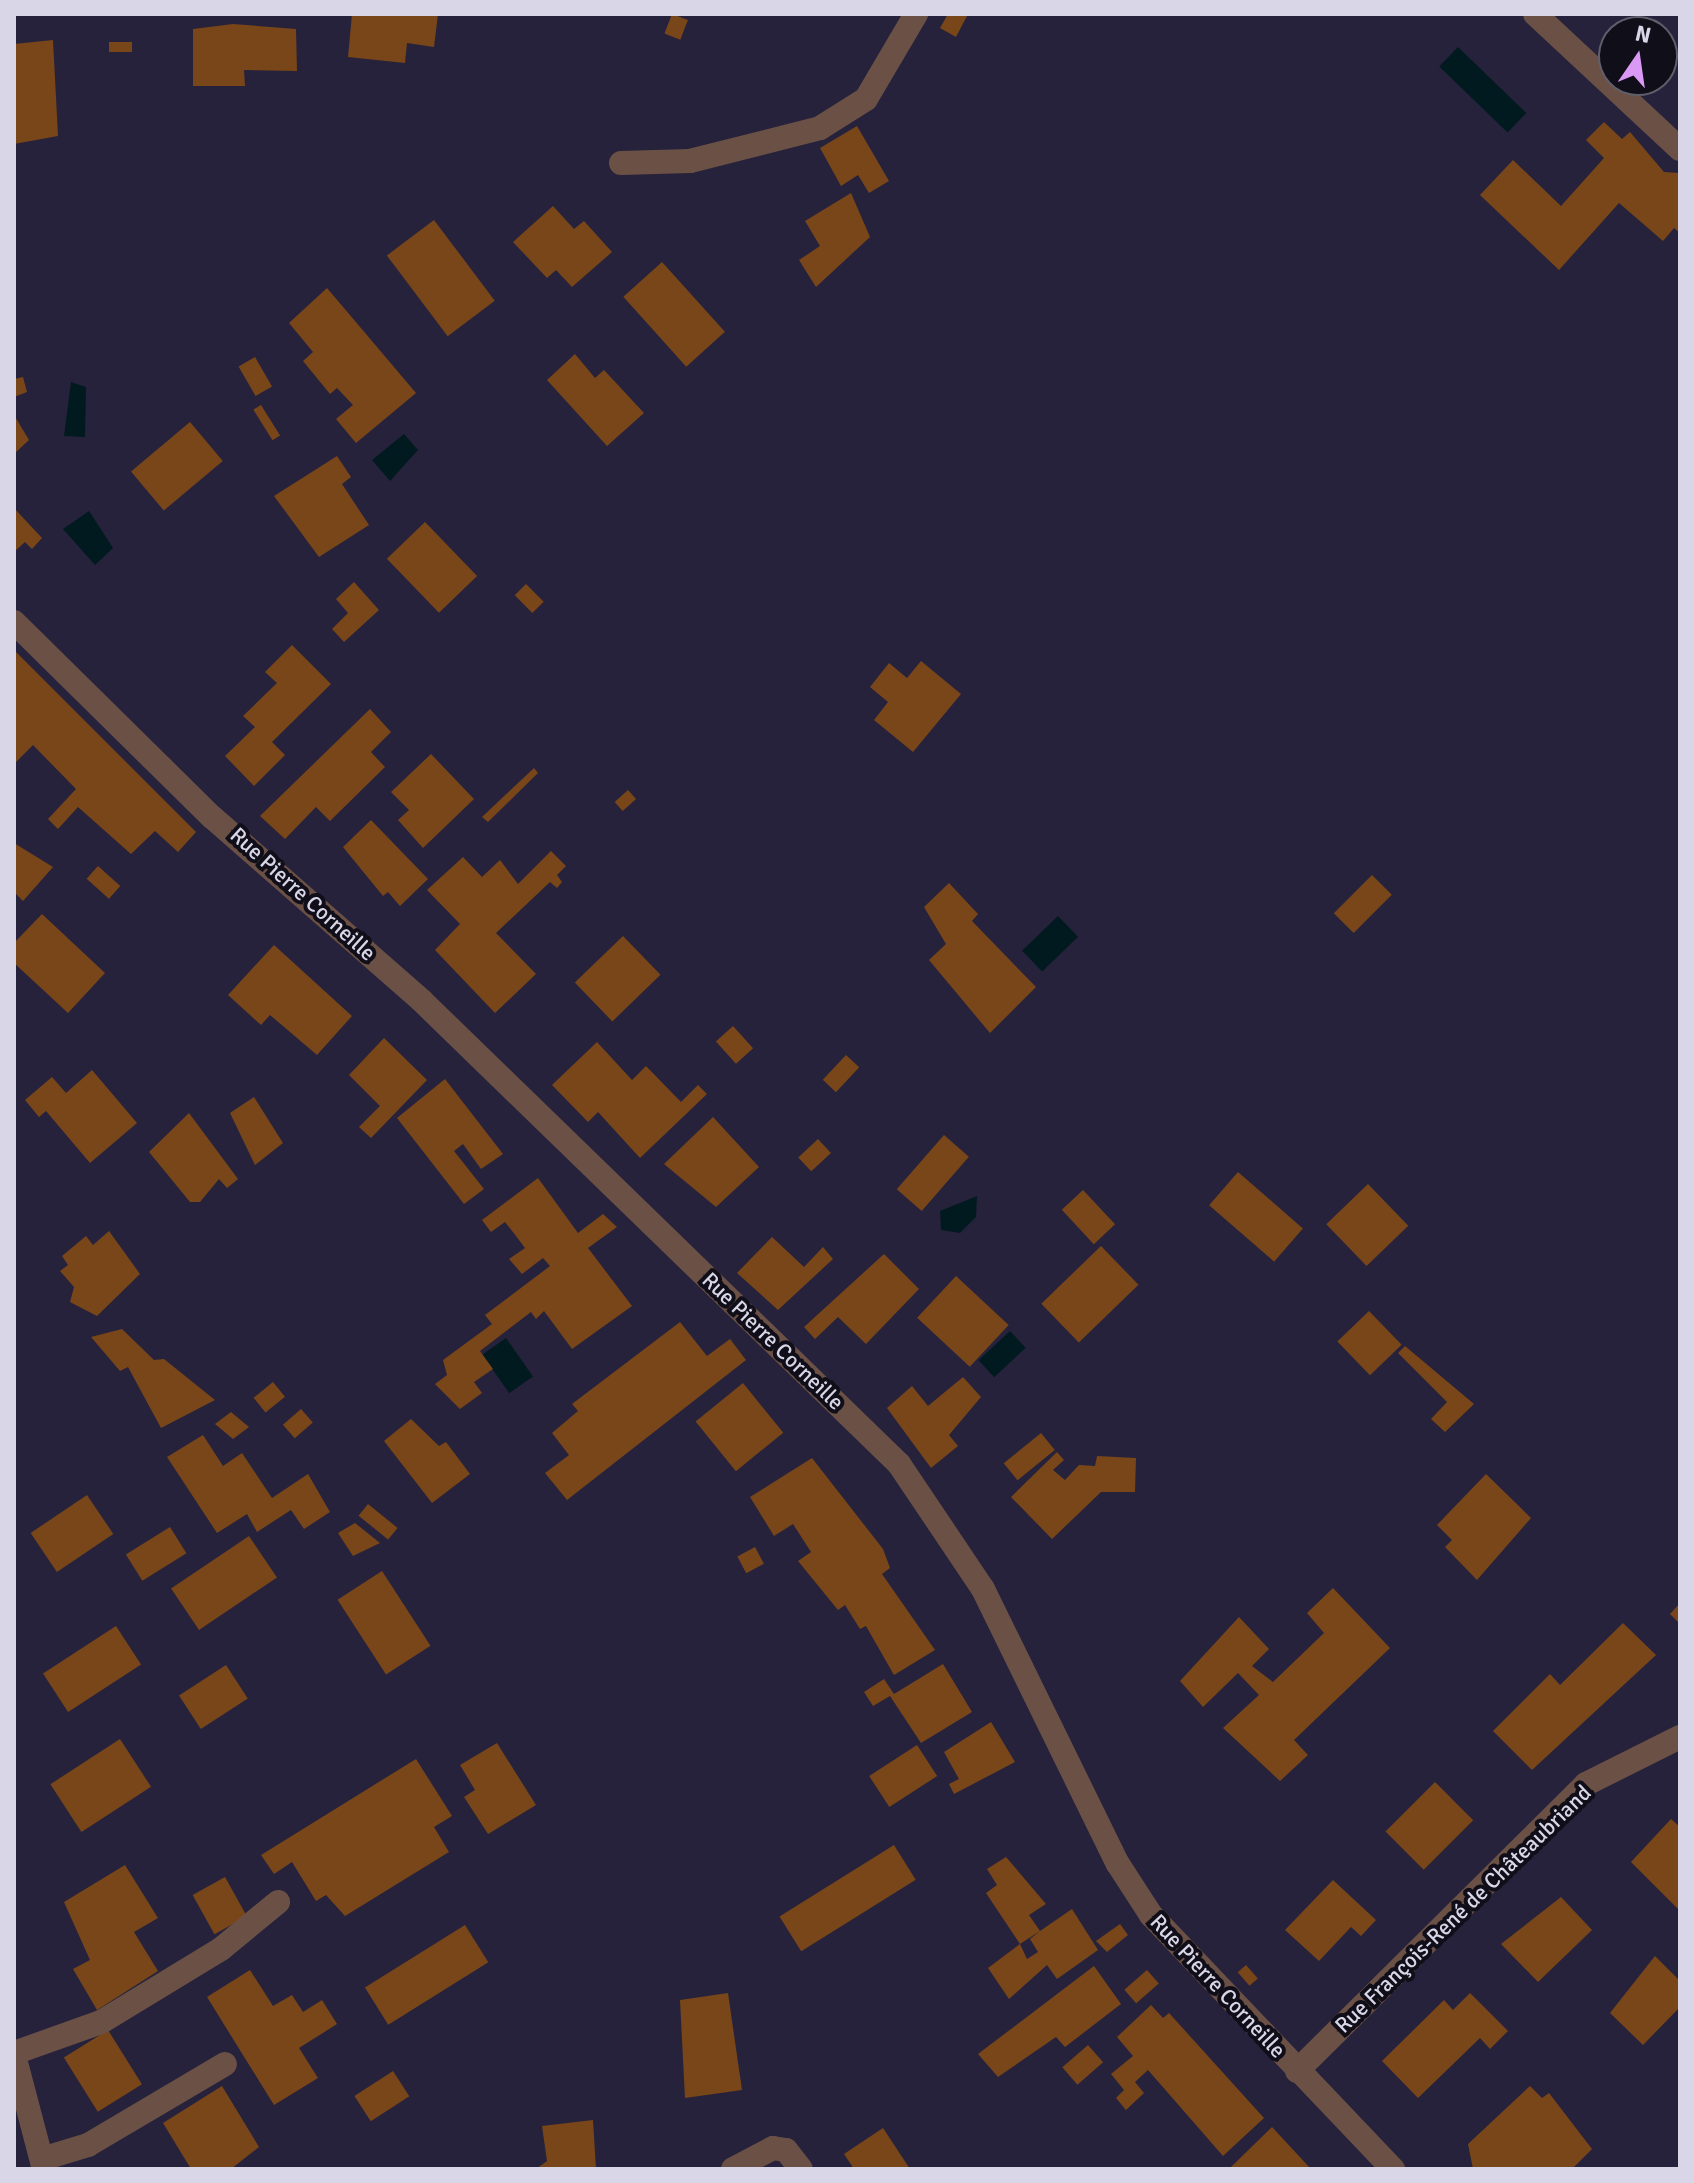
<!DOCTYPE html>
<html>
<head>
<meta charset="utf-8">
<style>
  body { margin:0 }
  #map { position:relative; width:1694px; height:2183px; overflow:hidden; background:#27223c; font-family:Signika,sans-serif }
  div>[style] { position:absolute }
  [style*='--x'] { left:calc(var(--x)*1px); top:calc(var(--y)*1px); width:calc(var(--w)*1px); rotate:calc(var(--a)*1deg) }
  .water>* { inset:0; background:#001a1f; transform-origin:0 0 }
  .building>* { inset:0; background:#784618; transform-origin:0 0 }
  .minor>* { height:24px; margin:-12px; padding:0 12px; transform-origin:12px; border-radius:12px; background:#6b5145 }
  span { translate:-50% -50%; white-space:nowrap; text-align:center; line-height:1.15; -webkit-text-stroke:8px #100e19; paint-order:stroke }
  .street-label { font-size:22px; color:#d8d6e7 }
  .frame { position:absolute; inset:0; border:16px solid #d8d6e7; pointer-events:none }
  .north { position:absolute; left:1598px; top:16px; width:80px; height:80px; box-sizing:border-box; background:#100e19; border:2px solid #605e6b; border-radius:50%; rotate:13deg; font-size:22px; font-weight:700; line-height:32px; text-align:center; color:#d8d6e7 }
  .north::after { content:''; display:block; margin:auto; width:28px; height:36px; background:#db99f6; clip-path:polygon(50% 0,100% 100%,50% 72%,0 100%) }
</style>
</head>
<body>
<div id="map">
  <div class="water">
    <i style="left:1458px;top:47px;width:95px;height:27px;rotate:44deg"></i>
    <i style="clip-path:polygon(71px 382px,86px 387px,85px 437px,64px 436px)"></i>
    <i style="clip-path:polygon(404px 434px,418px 450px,390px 481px,372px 460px)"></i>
    <i style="clip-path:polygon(89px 511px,113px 548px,95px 565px,63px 529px)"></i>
    <i style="left:1058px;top:916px;width:29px;height:50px;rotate:46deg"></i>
    <i style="clip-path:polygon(977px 1196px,976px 1217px,960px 1233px,941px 1230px,940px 1211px)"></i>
    <i style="left:1010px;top:1331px;width:23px;height:43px;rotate:47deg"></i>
    <i style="left:506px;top:1338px;width:47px;height:29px;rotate:55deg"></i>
  </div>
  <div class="building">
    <i style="clip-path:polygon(352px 14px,438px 14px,434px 47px,407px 43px,405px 63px,348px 57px)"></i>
    <i style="left:672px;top:14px;width:17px;height:21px;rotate:21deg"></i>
    <i style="clip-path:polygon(948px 14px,967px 16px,956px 37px,940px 28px)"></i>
    <i style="clip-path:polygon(233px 24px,296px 29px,297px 71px,244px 70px,245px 86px,193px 86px,193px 29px)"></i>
    <i style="clip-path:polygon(53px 40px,58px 136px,14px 144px,14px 44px)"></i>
    <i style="left:109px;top:42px;width:23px;height:10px"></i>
    <i style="clip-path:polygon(1604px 122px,1622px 139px,1630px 132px,1664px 172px,1680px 173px,1680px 233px,1674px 228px,1663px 241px,1619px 203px,1559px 270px,1480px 195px,1513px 160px,1561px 206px,1604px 158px,1586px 140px)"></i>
    <i style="clip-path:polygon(857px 126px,889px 181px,869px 193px,858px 175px,841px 186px,820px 148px)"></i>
    <i style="clip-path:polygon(851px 193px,870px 237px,816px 287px,799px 260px,820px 246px,805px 221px)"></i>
    <i style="clip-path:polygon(553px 206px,574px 229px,584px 221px,612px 252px,572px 287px,556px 270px,547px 278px,513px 242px)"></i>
    <i style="left:434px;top:220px;width:101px;height:59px;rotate:53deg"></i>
    <i style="left:662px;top:262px;width:94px;height:52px;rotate:48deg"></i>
    <i style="clip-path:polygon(327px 288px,416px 393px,356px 443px,336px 419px,353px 405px,337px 388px,330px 394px,303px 361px,313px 352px,289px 323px)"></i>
    <i style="clip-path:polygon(575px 354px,595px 378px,604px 370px,644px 413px,607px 446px,547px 380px)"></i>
    <i style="left:255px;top:357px;width:34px;height:19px;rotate:60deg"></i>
    <i style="clip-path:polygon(23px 377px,27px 392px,14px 397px,14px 379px)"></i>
    <i style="left:261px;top:405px;width:36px;height:9px;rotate:58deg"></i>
    <i style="clip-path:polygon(14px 415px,29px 440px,14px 454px)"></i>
    <i style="left:190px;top:422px;width:51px;height:77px;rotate:50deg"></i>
    <i style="clip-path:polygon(337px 456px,351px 477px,342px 484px,369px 525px,319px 557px,274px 496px)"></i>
    <i style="clip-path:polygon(14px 508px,42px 538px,32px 549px,25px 542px,14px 552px)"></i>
    <i style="left:425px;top:522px;width:75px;height:53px;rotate:46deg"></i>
    <i style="clip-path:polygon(354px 582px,379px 610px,344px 642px,332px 629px,348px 613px,336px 599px)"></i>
    <i style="left:526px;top:584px;width:25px;height:16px;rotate:45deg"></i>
    <i style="clip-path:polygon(292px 645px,331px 684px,272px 742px,285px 755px,254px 786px,225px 756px,255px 727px,243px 716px,277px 683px,265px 672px)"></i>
    <i style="clip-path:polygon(14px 650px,196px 832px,178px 852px,155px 831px,131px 854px,78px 807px,58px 829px,48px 819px,76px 789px,33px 745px,14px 764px)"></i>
    <i style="clip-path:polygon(921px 661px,961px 694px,913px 752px,874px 720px,888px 702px,870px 687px,889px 663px,907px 678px)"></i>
    <i style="clip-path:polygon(370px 709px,391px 732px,371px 752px,385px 767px,330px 821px,316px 807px,285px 839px,260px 816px)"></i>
    <i style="clip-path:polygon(431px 754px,474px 799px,423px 848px,398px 820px,409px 810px,391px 792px)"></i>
    <i style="clip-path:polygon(534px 768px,538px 773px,488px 822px,482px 817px)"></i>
    <i style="left:628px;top:790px;width:12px;height:18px;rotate:48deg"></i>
    <i style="clip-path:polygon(371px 820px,428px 879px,400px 906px,388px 892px,383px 896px,343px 847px)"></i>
    <i style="clip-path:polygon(14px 843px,53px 867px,23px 901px,14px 892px)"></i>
    <i style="clip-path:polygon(551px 851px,566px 866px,557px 875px,562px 882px,557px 888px,550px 882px,496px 933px,536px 974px,495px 1013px,435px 950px,460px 924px,427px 890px,463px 857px,482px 877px,500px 860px,518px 884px)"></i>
    <i style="left:98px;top:866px;width:30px;height:17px;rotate:42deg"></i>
    <i style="left:1372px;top:875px;width:28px;height:54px;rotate:45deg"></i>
    <i style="clip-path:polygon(949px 883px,978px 914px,972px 921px,1036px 987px,990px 1033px,929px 960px,946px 944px,924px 907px)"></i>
    <i style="clip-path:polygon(42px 914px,105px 973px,68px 1013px,14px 963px,14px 943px)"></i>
    <i style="left:623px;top:936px;width:54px;height:67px;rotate:46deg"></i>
    <i style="clip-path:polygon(274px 945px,352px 1016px,317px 1055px,270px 1015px,261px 1025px,228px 995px)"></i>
    <i style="left:733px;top:1026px;width:30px;height:23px;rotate:48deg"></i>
    <i style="clip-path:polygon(384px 1038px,427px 1080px,371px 1138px,359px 1127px,380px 1106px,349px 1075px)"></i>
    <i style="clip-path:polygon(597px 1042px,632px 1080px,646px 1066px,681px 1102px,698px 1085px,707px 1094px,640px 1158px,598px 1112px,588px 1122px,552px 1085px)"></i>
    <i style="left:846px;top:1055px;width:18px;height:34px;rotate:43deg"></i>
    <i style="clip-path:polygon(92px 1070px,137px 1123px,90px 1163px,46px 1111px,39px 1117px,25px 1100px,52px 1077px,66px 1093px)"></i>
    <i style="clip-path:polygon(445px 1079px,503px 1154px,481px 1169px,463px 1144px,454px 1151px,484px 1189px,464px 1204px,397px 1118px)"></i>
    <i style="clip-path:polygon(254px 1097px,283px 1143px,255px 1165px,230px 1113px)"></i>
    <i style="clip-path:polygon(189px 1113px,238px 1179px,227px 1188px,219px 1179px,200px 1202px,190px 1202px,149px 1152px)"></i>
    <i style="clip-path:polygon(713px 1117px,759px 1167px,716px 1207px,664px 1164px)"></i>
    <i style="left:944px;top:1135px;width:33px;height:72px;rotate:41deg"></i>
    <i style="left:818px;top:1139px;width:19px;height:27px;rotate:47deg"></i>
    <i style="left:1238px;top:1172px;width:86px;height:44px;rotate:41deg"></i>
    <i style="clip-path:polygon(538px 1178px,578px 1233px,603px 1214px,617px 1227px,588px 1248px,632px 1306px,572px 1349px,544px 1311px,536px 1319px,531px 1312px,480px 1351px,493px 1369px,474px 1382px,482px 1393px,460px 1409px,435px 1384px,447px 1375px,443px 1360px,492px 1324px,485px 1315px,550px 1266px,543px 1258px,522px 1274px,509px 1259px,525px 1248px,516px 1236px,505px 1222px,491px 1232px,482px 1220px)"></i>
    <i style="left:1368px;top:1184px;width:58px;height:58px;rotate:46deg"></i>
    <i style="left:1083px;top:1190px;width:47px;height:29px;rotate:47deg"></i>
    <i style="clip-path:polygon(109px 1231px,140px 1274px,97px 1316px,70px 1302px,74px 1287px,60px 1271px,68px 1265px,62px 1256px,86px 1236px,93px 1245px)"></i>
    <i style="clip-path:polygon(772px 1237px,804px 1267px,823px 1247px,833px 1259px,778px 1310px,737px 1273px)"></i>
    <i style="left:1101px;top:1246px;width:54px;height:83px;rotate:46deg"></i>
    <i style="clip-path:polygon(884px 1254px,919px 1289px,866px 1344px,838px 1317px,815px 1339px,804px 1327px)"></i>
    <i style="left:956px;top:1276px;width:72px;height:57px;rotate:43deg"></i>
    <i style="left:1369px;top:1311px;width:47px;height:44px;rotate:46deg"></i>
    <i style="clip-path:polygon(680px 1322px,707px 1356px,730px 1339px,746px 1360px,567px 1500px,545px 1473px,569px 1455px,552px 1433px,578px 1411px,572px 1404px)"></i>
    <i style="clip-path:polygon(122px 1329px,154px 1360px,164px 1359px,215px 1400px,161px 1428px,128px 1367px,120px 1371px,91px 1337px)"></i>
    <i style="clip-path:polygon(1405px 1346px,1474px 1404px,1445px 1432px,1431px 1419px,1447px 1402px,1398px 1353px)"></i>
    <i style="clip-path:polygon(963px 1377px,981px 1397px,949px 1435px,958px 1446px,931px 1468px,887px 1408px,912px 1386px,928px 1406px)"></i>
    <i style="left:273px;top:1382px;width:19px;height:25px;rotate:51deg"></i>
    <i style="left:743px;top:1383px;width:64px;height:61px;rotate:51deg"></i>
    <i style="left:301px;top:1409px;width:18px;height:24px;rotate:49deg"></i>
    <i style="clip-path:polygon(231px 1412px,249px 1427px,233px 1439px,215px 1424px)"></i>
    <i style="clip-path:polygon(411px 1419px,439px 1446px,446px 1442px,470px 1474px,432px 1503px,384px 1441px)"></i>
    <i style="left:1041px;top:1433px;width:22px;height:48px;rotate:51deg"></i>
    <i style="clip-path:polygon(203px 1435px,223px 1466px,242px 1453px,272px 1498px,308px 1474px,330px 1512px,304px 1529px,291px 1510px,257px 1532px,247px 1514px,217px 1533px,167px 1457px)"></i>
    <i style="clip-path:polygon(1057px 1452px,1064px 1460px,1053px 1470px,1065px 1480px,1079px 1465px,1095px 1466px,1097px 1456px,1136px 1458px,1135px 1492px,1101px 1492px,1052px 1539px,1011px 1497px)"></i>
    <i style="clip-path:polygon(812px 1458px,883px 1549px,890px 1568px,882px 1574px,935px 1650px,894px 1675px,866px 1626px,860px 1629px,845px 1605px,838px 1610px,798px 1561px,811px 1552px,793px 1524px,774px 1536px,750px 1497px)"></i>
    <i style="clip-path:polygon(1486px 1474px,1531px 1518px,1477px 1580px,1445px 1547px,1452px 1540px,1437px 1525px)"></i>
    <i style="left:87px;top:1495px;width:47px;height:68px;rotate:56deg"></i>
    <i style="left:368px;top:1504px;width:38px;height:15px;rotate:39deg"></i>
    <i style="clip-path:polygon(355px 1523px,380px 1543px,353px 1556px,338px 1533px)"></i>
    <i style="left:170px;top:1527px;width:31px;height:52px;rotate:58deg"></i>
    <i style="left:249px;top:1536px;width:50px;height:94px;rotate:56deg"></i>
    <i style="left:755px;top:1547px;width:19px;height:20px;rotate:62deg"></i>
    <i style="left:382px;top:1571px;width:89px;height:53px;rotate:57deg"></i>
    <i style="clip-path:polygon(1333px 1588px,1390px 1648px,1294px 1740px,1308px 1755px,1280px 1781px,1223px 1728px,1259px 1695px,1238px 1673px,1203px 1707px,1180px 1681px,1239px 1617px,1269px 1649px,1252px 1666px,1273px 1682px,1324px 1633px,1307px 1613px)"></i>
    <i style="clip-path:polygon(1680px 1603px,1680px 1624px,1670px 1614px)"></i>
    <i style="clip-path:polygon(1623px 1623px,1656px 1655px,1532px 1770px,1493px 1731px,1550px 1674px,1560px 1685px)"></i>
    <i style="left:116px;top:1626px;width:46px;height:87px;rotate:57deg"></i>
    <i style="clip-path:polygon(943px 1664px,972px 1712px,921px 1743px,890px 1696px,873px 1706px,864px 1692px,884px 1679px,894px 1694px)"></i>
    <i style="left:226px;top:1665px;width:40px;height:56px;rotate:57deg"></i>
    <i style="clip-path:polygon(991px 1722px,1015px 1762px,954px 1794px,949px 1784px,959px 1779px,944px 1752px)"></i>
    <i style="left:120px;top:1739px;width:57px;height:83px;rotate:57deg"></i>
    <i style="clip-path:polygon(497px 1743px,536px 1805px,488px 1834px,464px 1797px,475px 1790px,460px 1765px)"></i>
    <i style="left:917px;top:1745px;width:37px;height:57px;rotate:57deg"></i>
    <i style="clip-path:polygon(416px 1759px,452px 1816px,434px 1827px,449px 1852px,345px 1916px,326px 1895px,316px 1901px,292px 1862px,274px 1874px,261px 1855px)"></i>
    <i style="left:1435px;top:1782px;width:54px;height:70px;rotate:45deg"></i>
    <i style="clip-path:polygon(1671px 1819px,1680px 1827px,1680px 1911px,1631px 1862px)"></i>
    <i style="left:894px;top:1845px;width:41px;height:135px;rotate:58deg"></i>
    <i style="clip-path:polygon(1006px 1857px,1046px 1904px,1029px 1915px,1040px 1931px,1072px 1909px,1098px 1950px,1057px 1979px,1047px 1965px,1009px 1999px,988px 1968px,1020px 1944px,1027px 1959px,1038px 1952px,1030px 1939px,1040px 1931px,1020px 1944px,986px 1893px,997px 1885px,987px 1869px)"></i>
    <i style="clip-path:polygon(125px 1865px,158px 1918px,134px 1932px,158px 1971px,97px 2010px,73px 1969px,90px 1960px,64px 1902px)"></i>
    <i style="left:225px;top:1877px;width:45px;height:37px;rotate:61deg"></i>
    <i style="clip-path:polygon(1333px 1880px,1376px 1920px,1361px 1936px,1351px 1927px,1319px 1961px,1285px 1930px)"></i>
    <i style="clip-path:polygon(1561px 1897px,1592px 1930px,1538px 1982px,1501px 1944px)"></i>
    <i style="clip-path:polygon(1120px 1924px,1128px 1935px,1107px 1952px,1096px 1941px)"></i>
    <i style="left:465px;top:1925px;width:44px;height:118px;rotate:58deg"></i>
    <i style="clip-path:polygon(1655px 1956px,1680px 1981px,1680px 2007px,1643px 2045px,1610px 2013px)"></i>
    <i style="left:1246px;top:1965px;width:18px;height:11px;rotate:49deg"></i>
    <i style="clip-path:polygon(1094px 1966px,1121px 2004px,1065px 2047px,1056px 2037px,998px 2077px,978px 2054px)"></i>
    <i style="clip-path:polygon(250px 1970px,273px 2006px,292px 1995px,303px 2012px,322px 2000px,337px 2024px,299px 2048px,318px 2078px,274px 2105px,207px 1997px)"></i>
    <i style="left:1147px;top:1970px;width:18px;height:30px;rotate:49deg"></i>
    <i style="clip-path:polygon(728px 1993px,742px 2090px,685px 2098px,680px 2000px)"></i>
    <i style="clip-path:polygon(1470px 1993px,1508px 2031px,1490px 2049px,1480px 2038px,1418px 2098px,1382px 2061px,1444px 2000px,1453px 2010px)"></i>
    <i style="clip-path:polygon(1151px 2005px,1163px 2018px,1169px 2013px,1264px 2118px,1223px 2156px,1148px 2070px,1135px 2082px,1144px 2093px,1126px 2110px,1116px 2098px,1124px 2090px,1111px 2074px,1133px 2056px,1117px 2037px)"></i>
    <i style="left:108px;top:2030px;width:64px;height:52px;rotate:58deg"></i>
    <i style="left:1088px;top:2045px;width:23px;height:34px;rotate:49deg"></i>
    <i style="left:393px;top:2071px;width:30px;height:46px;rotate:57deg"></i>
    <i style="clip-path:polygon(222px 2086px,259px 2147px,231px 2169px,191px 2169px,163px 2123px)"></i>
    <i style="clip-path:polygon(1530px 2086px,1542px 2098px,1549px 2093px,1592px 2149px,1572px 2169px,1473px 2169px,1468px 2144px)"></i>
    <i style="clip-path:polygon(593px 2120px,596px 2169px,536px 2169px,547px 2161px,542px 2126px)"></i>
    <i style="clip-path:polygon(1272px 2127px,1311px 2169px,1229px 2169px,1232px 2166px)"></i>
    <i style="clip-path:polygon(883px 2128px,910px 2169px,854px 2169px,844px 2154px)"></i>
  </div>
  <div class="minor">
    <i style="--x:1535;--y:14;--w:198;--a:43"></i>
    <i style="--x:621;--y:163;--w:69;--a:-1.7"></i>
    <i style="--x:690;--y:161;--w:134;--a:-14.2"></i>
    <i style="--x:820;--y:128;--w:54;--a:-32.2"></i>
    <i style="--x:866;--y:99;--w:99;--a:-59.5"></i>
    <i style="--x:14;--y:622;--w:278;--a:44.6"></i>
    <i style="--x:212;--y:817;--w:279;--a:41.2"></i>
    <i style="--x:422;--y:1001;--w:665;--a:44.15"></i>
    <i style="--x:899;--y:1464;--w:151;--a:56.1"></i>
    <i style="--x:983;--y:1589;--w:306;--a:63.9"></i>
    <i style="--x:1118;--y:1864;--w:61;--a:57.1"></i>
    <i style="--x:1151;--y:1915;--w:351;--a:46.4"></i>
    <i style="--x:14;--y:2053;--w:92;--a:-19.6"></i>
    <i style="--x:101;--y:2022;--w:140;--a:-31.3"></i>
    <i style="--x:221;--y:1949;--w:74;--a:-39.5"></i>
    <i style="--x:14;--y:2055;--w:118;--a:75.3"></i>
    <i style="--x:1297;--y:2071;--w:407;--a:-44.8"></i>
    <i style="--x:1586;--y:1784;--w:105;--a:-26.6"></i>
    <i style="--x:42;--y:2159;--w:48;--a:-16.9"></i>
    <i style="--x:88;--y:2145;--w:159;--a:-30.6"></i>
    <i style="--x:733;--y:2169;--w:45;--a:-27.7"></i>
    <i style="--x:773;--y:2148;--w:13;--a:9"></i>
    <i style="--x:786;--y:2150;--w:24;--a:52"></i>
  </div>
  <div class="street-label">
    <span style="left:303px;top:894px;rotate:42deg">Rue Pierre Corneille</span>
    <span style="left:773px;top:1341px;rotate:44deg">Rue Pierre Corneille</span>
    <span style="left:1463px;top:1909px;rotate:-44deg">Rue François-René de Châteaubriand</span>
    <span style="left:1218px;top:1986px;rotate:47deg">Rue Pierre Corneille</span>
  </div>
  <div class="frame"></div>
  <div class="north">N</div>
</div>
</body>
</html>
